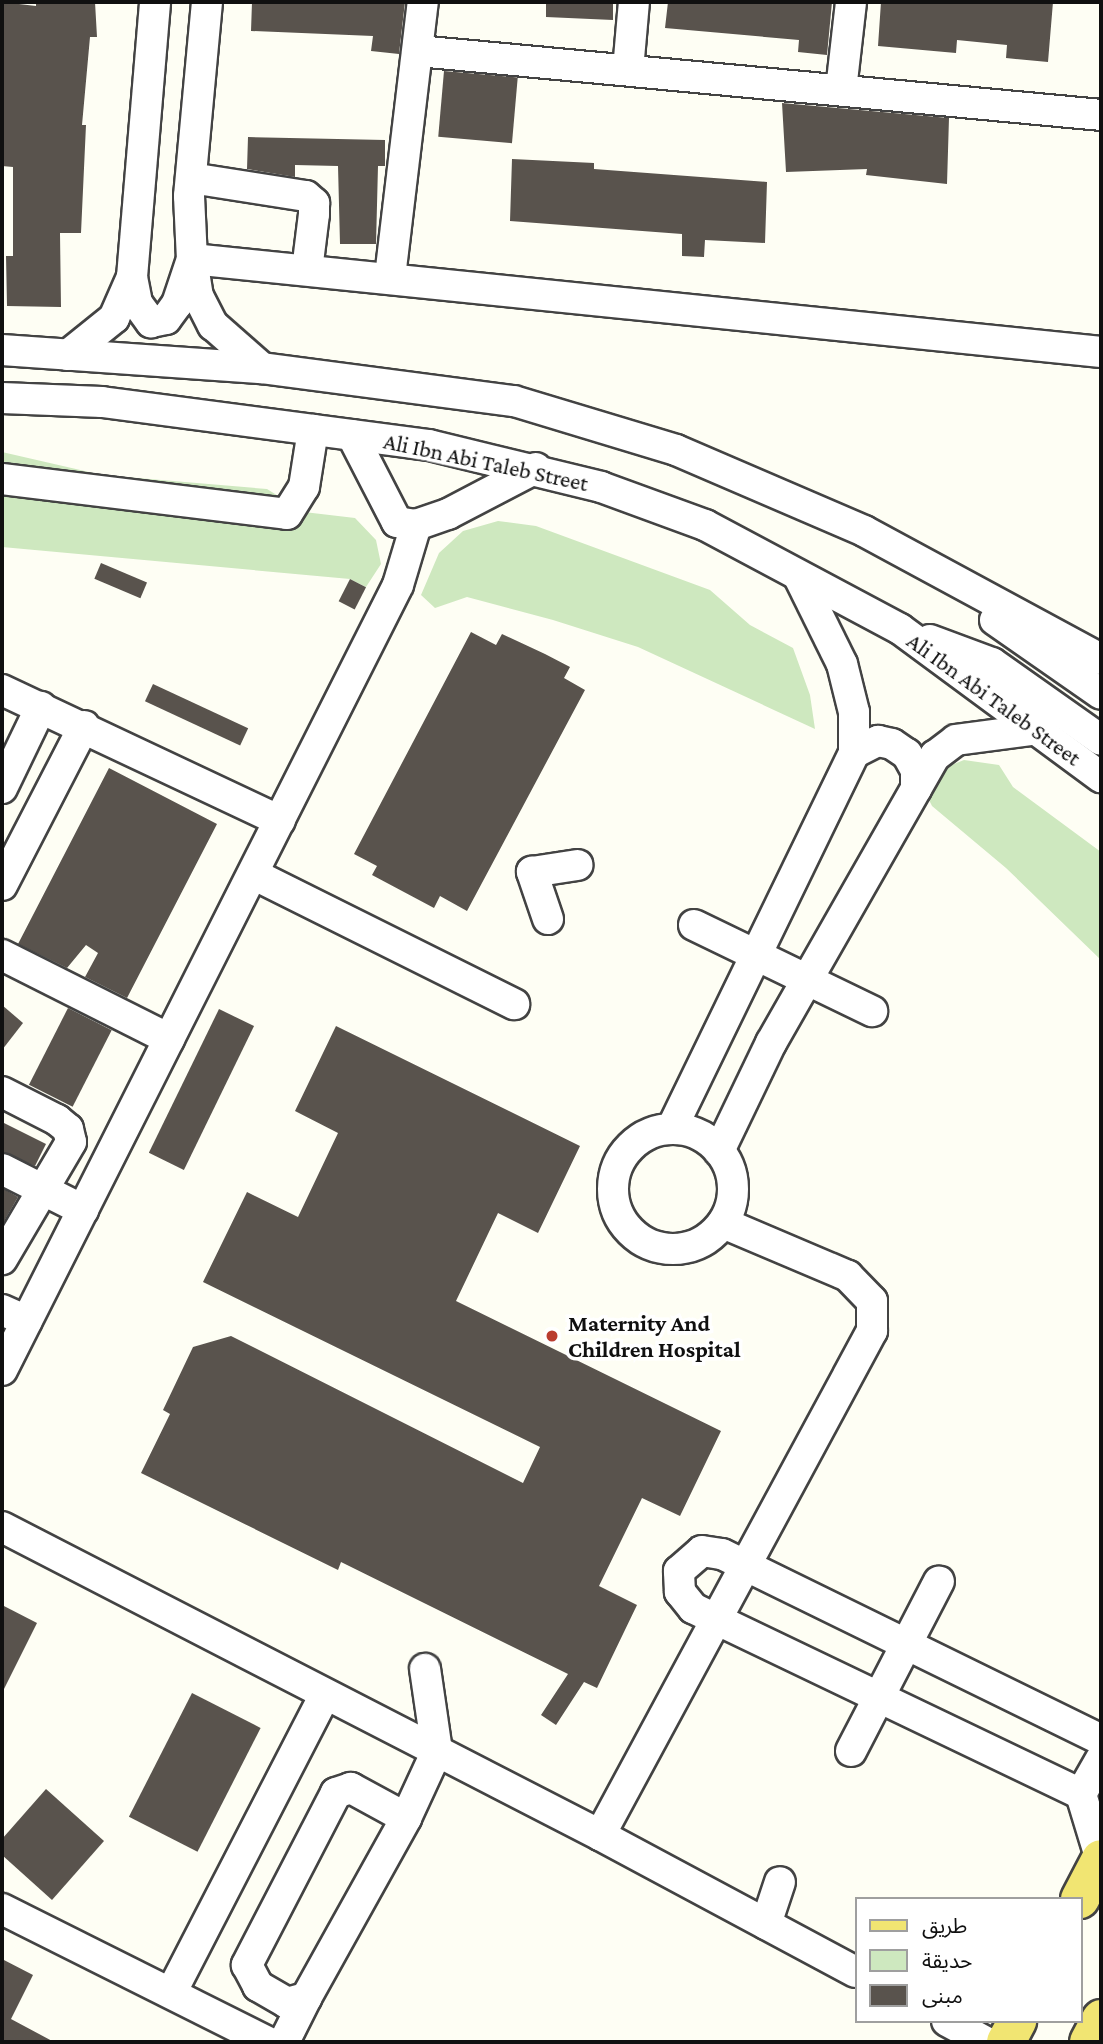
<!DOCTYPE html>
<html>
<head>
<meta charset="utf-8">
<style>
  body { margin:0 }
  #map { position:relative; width:1103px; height:2044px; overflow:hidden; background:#fefef4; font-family:"Crimson Pro","Noto Sans Arabic",serif }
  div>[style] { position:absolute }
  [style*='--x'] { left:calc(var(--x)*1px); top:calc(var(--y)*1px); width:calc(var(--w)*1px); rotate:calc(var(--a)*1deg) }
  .green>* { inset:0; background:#cee8bf }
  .building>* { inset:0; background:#59534d; transform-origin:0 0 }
  .roads { filter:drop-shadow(2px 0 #434343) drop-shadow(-2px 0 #434343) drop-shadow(0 2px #434343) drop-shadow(0 -2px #434343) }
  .minor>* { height:30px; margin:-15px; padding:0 15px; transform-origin:15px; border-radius:15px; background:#fff }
  .minor>.ring { margin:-15px; padding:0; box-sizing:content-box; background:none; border:30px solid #fff; border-radius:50% }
  .major>* { height:38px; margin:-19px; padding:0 19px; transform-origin:19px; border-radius:19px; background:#f1e572 }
  .dots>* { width:19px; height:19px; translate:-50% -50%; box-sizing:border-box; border:4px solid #fff; border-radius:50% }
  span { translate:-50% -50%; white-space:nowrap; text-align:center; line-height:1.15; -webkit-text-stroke:7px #fff; paint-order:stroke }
  .street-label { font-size:23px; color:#101010 }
  .poi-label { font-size:23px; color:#101010; font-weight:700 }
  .left { translate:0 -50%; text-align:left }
  .frame { position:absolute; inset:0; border:4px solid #101010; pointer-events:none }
  .legend { position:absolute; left:855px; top:1897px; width:228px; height:126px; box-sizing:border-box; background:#fff; border:2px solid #9f9f9f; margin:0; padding:9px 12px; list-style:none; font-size:21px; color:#101010 }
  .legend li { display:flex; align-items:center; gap:14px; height:35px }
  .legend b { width:35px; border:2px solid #9f9f9f }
</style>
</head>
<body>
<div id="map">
  <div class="green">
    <i style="clip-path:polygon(2px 452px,102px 475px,267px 489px,304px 512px,355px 518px,376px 540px,381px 564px,366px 587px,350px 579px,2px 547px)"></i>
    <i style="clip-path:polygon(498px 521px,536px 526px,710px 590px,750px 625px,793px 648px,810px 695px,815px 729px,638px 647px,553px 620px,467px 597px,435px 608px,421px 595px,439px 553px,463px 531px)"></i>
    <i style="clip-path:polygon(964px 760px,999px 765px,1013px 787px,1101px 852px,1101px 960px,1006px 868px,932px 806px,924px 790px,939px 770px)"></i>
  </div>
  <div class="building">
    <i style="clip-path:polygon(2px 2px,36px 6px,36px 2px,95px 2px,97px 37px,90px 37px,82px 125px,86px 125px,81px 233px,60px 233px,61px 307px,7px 306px,6px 256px,13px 256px,13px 167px,2px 166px)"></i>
    <i style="clip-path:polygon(252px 2px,405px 2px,399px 54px,371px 51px,373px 36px,251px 31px)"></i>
    <i style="clip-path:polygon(546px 2px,613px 2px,613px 20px,546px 17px)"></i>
    <i style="clip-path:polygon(668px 2px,832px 2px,827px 55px,798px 52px,799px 40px,665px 28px)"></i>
    <i style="clip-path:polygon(881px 2px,1053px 2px,1048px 62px,1006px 58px,1007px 45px,957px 40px,956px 53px,878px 46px)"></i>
    <i style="left:444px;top:71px;width:74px;height:66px;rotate:5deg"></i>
    <i style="clip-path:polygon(782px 103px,949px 118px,947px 184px,866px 175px,867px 169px,786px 172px)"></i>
    <i style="clip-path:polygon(248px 137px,385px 140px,385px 166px,378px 166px,376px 244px,340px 244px,338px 166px,295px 165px,295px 177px,247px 169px)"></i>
    <i style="clip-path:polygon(512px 159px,594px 163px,594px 169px,767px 182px,765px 243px,705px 240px,704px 257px,682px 256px,682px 234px,510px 221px)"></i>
    <i style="left:101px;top:563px;width:50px;height:17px;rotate:23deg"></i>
    <i style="left:350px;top:579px;width:18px;height:25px;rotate:27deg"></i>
    <i style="clip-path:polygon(471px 632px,496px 645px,502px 634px,545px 654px,570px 667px,564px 678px,585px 690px,467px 911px,440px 896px,434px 908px,372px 875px,377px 866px,354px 854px)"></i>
    <i style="left:153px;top:684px;width:105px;height:19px;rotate:25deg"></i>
    <i style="clip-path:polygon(109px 768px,217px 824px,127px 998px,85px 977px,98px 953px,86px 945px,67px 968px,18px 944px)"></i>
    <i style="clip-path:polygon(2px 1005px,23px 1023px,2px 1050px)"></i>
    <i style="left:68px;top:1008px;width:49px;height:86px;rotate:27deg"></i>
    <i style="left:219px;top:1009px;width:39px;height:160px;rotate:26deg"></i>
    <i style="clip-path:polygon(336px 1026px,580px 1146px,538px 1233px,498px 1213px,456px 1301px,721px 1431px,680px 1516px,642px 1498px,599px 1586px,637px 1605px,597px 1688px,584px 1682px,556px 1725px,541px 1715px,568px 1674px,341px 1562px,338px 1570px,141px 1473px,170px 1414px,163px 1410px,193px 1347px,231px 1336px,523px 1483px,540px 1447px,203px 1282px,247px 1192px,298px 1217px,338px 1133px,295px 1111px)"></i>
    <i style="clip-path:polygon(2px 1122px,46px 1144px,35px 1166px,2px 1152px)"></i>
    <i style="clip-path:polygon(2px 1188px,18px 1197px,2px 1225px)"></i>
    <i style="clip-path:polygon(2px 1605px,37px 1623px,2px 1693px)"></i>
    <i style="left:192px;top:1693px;width:77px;height:139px;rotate:27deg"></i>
    <i style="clip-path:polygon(46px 1789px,104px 1841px,52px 1900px,2px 1855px,2px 1839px)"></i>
    <i style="clip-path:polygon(2px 1959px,33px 1975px,11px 2019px,54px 2042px,2px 2042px)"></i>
  </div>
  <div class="roads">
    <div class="minor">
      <i style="--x:207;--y:2;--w:195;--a:95.3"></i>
      <i style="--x:189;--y:196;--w:63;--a:87.3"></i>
      <i style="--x:192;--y:259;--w:37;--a:81"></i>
      <i style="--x:198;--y:296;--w:33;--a:63"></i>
      <i style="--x:213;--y:325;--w:65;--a:41.3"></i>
      <i style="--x:418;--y:51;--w:686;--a:5.35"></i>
      <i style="--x:628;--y:70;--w:68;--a:-85"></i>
      <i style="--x:841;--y:90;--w:89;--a:-83.5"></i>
      <i style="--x:191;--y:178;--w:116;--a:8.9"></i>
      <i style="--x:306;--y:196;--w:11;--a:41"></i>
      <i style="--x:314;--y:203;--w:11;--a:90"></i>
      <i style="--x:314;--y:214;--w:56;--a:97.1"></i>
      <i style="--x:132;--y:277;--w:26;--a:79"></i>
      <i style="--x:137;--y:303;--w:24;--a:54"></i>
      <i style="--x:151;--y:322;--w:15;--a:-11"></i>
      <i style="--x:166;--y:319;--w:19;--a:-54"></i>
      <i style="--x:177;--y:304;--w:47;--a:-71.6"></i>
      <i style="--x:192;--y:259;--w:914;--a:5.84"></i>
      <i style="--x:390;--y:277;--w:277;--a:-83.2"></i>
      <i style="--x:2;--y:350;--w:261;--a:4"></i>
      <i style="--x:262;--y:368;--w:254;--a:7.5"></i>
      <i style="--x:514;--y:401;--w:169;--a:16.8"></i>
      <i style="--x:676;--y:450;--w:205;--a:23.3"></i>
      <i style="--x:864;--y:531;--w:269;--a:28.4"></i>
      <i style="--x:68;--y:355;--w:59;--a:-38.8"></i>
      <i style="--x:114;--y:318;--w:45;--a:-66.3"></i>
      <i style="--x:132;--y:277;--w:276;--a:-85.2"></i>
      <i style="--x:2;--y:398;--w:100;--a:2.3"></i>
      <i style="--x:102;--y:402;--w:330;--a:7.5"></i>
      <i style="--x:429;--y:445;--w:177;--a:13.7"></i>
      <i style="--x:601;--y:487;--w:111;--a:20.1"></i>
      <i style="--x:705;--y:525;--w:221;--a:28.1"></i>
      <i style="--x:900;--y:629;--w:250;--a:36.4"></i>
      <i style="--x:352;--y:435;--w:98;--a:62.7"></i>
      <i style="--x:397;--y:522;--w:19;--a:9"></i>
      <i style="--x:416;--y:525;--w:34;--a:-19"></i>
      <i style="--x:448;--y:514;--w:99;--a:-27.6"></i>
      <i style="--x:2;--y:479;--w:287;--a:7"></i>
      <i style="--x:287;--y:514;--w:32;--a:-58"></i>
      <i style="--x:304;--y:487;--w:58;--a:-81"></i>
      <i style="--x:995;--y:620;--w:129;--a:34.9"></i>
      <i style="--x:930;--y:640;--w:66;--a:20.4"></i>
      <i style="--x:992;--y:663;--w:133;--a:35.2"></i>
      <i style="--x:2;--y:690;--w:307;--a:25.2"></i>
      <i style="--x:854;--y:753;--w:27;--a:-27"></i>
      <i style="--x:878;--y:741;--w:14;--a:12"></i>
      <i style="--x:892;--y:744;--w:18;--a:34"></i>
      <i style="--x:907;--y:754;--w:18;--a:61"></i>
      <i style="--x:916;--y:770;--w:19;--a:90"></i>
      <i style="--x:2;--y:788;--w:90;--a:-64.3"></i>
      <i style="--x:253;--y:874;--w:292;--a:26.5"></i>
      <i style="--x:2;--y:885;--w:179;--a:-62.7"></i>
      <i style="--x:548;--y:919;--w:50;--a:-108.8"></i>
      <i style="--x:532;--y:872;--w:46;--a:-8.8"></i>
      <i style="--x:694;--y:925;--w:198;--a:25.8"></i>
      <i style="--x:2;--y:955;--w:187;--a:26.7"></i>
      <i style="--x:2;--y:1092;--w:62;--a:27"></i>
      <i style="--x:57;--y:1120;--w:14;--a:39"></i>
      <i style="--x:68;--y:1129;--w:13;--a:77"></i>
      <i style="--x:71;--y:1142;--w:136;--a:120.5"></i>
      <i style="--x:672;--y:1128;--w:417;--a:-64.1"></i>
      <i style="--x:854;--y:753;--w:41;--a:-90"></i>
      <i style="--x:854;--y:712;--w:49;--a:-104"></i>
      <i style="--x:842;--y:664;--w:97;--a:-116.3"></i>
      <i class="ring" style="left:613px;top:1129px;width:90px;height:90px"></i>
      <i style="--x:719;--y:1151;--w:120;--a:-64.3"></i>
      <i style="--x:771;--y:1043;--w:331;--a:-60.3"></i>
      <i style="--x:935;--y:756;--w:26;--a:-37"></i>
      <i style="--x:956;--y:740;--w:77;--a:-7.5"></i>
      <i style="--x:2;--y:1169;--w:91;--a:26.8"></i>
      <i style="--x:2;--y:1310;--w:27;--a:24"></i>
      <i style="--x:2;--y:1370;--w:879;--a:-63.23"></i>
      <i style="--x:398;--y:585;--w:63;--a:-73.3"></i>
      <i style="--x:2;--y:1527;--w:673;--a:27.25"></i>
      <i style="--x:600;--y:1835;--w:290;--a:28.2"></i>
      <i style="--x:851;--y:1751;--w:191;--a:-62.6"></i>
      <i style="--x:1081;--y:1794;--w:40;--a:-60.3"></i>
      <i style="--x:406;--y:1818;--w:63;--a:-151.4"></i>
      <i style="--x:351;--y:1788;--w:16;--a:162"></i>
      <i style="--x:336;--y:1793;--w:194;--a:117.4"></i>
      <i style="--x:247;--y:1965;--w:24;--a:62"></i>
      <i style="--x:258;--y:1986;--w:34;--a:30"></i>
      <i style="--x:287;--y:2003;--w:20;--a:-15"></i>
      <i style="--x:306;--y:1998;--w:206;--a:-60.9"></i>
      <i style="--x:406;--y:1818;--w:74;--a:-65.2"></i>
      <i style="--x:437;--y:1751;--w:83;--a:-98.3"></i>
      <i style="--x:600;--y:1835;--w:573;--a:-61.65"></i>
      <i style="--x:872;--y:1331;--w:30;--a:-90"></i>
      <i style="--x:872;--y:1301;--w:35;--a:-134"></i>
      <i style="--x:848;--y:1276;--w:136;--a:-157"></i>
      <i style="--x:1101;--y:1860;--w:69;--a:-106.9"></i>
      <i style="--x:1081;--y:1794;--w:430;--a:-154.4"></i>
      <i style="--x:693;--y:1608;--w:21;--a:-129"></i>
      <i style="--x:680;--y:1592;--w:21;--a:-93"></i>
      <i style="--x:679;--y:1571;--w:30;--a:-41"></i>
      <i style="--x:702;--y:1551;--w:20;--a:9"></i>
      <i style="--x:722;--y:1554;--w:422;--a:26.1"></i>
      <i style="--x:2;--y:1909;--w:297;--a:26.6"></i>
      <i style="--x:766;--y:1924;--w:44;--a:-71.6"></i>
      <i style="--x:171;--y:1993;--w:336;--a:-62.7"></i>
      <i style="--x:947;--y:2021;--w:44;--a:28.3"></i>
      <i style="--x:284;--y:2042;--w:49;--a:-63.4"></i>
    </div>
    <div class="major">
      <i style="--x:1080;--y:1899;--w:45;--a:-62.3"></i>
      <i style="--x:1006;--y:2042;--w:24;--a:-62"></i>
      <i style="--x:1089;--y:2042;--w:26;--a:-62"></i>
    </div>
  </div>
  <div class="dots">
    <i style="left:552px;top:1336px;background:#ba3d2f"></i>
  </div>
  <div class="street-label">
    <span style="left:486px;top:462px;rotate:12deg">Ali Ibn Abi Taleb Street</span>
    <span style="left:994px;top:699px;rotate:36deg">Ali Ibn Abi Taleb Street</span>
  </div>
  <div class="poi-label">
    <span class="left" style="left:568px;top:1336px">Maternity And<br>Children Hospital</span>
  </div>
  <div class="frame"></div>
  <ul class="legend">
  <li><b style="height:9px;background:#f1e572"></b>طريق</li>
  <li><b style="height:19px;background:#cee8bf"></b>حديقة</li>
  <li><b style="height:19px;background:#59534d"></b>مبنى</li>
  </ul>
</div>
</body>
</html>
